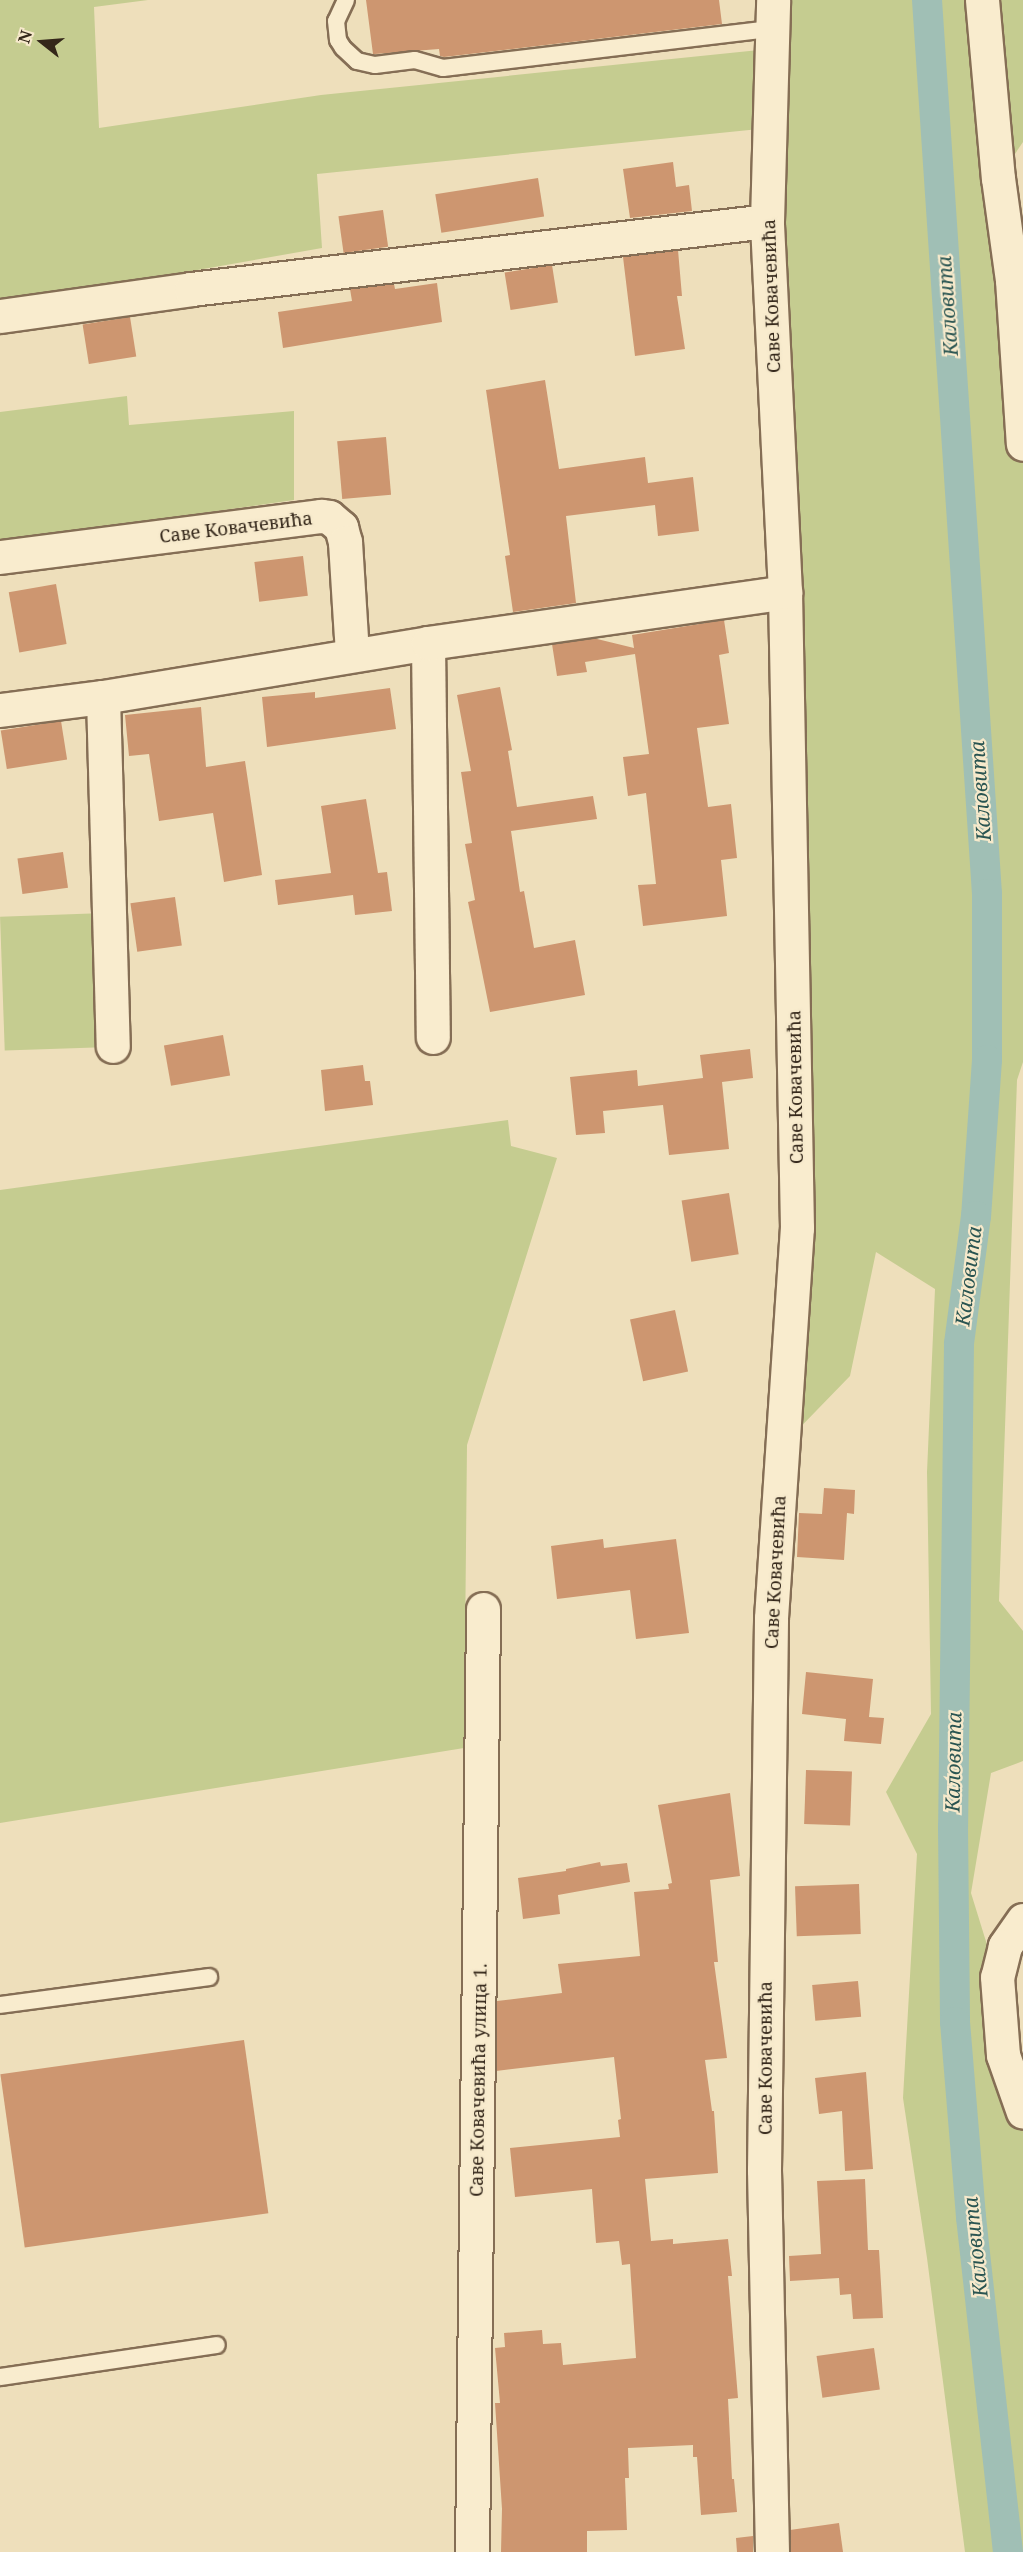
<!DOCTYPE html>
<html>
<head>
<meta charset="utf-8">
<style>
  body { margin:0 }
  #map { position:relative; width:1023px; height:2552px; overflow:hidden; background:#eedfbb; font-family:"Noto Serif",serif }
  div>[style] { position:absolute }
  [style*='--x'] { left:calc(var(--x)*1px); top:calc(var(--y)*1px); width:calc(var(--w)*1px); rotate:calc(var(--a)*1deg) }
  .green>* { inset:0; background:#c5cc90; transform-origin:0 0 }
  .canal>* { height:30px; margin:-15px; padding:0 15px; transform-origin:15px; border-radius:15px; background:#a0bfb5 }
  .building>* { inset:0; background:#cd9670; transform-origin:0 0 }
  .roads { filter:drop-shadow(2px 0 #856e55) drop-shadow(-2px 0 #856e55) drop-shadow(0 2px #856e55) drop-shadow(0 -2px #856e55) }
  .service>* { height:16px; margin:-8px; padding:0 8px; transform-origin:8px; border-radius:8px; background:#f9ecce }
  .minor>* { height:33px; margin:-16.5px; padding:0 16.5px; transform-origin:16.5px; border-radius:16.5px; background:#f9ecce }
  span { translate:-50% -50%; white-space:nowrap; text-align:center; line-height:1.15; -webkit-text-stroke:4.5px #f6e9cb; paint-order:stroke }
  .street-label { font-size:18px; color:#34271a }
  .water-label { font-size:20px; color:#295451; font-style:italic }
  .north { position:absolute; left:12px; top:12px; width:60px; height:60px; -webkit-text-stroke:4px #f6e9cb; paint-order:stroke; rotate:287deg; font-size:16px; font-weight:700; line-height:24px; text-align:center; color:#34271a }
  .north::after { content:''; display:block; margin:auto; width:21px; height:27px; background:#34271a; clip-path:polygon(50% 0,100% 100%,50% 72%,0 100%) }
</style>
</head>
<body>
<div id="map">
  <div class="green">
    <i style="clip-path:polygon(0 0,148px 0,94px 7px,99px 128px,321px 95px,770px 49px,770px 128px,317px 174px,322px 248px,118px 284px,0 300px)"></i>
    <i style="clip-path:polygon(785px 0,1023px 0,1023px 142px,998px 179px,1023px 444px,1023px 1062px,1017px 1080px,999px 1601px,1023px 1631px,1023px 1761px,991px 1773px,971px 1893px,997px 1977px,1023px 2118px,1023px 2552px,965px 2552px,927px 2258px,903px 2098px,917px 1854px,886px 1792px,931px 1714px,927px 1472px,935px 1289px,876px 1252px,850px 1376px,783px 1445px,772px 333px)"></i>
    <i style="clip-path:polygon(127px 396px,129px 425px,294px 411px,294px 500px,0 542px,0 412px)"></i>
    <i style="left:105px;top:913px;width:134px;height:105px;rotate:88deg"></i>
    <i style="clip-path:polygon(508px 1120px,511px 1146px,557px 1158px,467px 1445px,464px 1748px,0 1823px,0 1190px)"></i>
  </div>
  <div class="canal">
    <i style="--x:927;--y:0;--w:896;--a:86.16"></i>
    <i style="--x:987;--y:894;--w:166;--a:90"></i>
    <i style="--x:987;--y:1060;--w:156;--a:94"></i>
    <i style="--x:976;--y:1216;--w:129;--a:97.6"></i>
    <i style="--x:959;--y:1344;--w:483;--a:90.7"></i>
    <i style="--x:953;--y:1827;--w:195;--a:89.4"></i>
    <i style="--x:955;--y:2022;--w:196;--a:85.3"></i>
    <i style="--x:971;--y:2217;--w:337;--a:83.7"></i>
  </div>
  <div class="building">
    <i style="clip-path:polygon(366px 0,719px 0,722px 24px,444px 57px,440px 56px,439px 49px,375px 54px,373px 54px)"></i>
    <i style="clip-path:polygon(673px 162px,676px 187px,689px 185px,692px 211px,630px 218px,623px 169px)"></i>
    <i style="left:538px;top:178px;width:39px;height:104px;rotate:81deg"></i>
    <i style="left:383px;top:210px;width:37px;height:45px;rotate:82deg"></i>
    <i style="clip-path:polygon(678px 250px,682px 296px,677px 296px,685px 349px,635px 356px,623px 257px)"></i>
    <i style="left:552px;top:265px;width:38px;height:48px;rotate:81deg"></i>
    <i style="clip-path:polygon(437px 283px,442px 322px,283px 348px,278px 312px,352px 301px,350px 289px,394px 284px,395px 289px)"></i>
    <i style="left:130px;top:317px;width:40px;height:48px;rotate:81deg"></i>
    <i style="clip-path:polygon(545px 380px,559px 469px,645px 457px,648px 483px,693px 477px,699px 531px,658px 536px,655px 505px,566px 516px,576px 603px,513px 612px,505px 556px,510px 555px,486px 390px)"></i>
    <i style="left:386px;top:437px;width:58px;height:49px;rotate:85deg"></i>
    <i style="left:303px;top:556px;width:40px;height:49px;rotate:83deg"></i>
    <i style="left:56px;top:584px;width:61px;height:48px;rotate:80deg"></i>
    <i style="clip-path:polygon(724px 620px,729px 653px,719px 655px,729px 724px,697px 728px,708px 807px,731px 804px,737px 858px,721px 860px,727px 916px,643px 926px,638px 885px,656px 884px,646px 793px,628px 796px,623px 757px,649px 754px,635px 654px,585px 662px,587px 672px,557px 676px,552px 644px,593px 638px,634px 648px,632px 635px)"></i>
    <i style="clip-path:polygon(500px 687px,512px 750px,508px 751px,517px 807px,593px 796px,597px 819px,511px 831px,520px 892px,524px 891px,534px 948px,575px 940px,585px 995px,490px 1012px,468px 902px,475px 900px,465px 844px,472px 843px,461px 772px,471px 771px,457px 695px)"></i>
    <i style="clip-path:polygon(390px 688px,396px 729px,267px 747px,262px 697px,315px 692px,315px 698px)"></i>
    <i style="clip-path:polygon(201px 707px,206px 767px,245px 761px,262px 875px,224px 882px,213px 813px,159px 821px,149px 754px,129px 756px,125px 715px)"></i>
    <i style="left:61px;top:721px;width:39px;height:61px;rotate:81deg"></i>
    <i style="clip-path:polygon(366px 799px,378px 873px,387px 872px,392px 911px,355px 915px,353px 895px,278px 905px,275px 880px,331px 873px,321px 806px)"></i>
    <i style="left:63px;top:852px;width:36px;height:46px;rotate:82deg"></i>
    <i style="left:175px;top:897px;width:49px;height:45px;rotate:82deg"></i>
    <i style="left:223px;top:1035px;width:41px;height:60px;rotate:80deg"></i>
    <i style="clip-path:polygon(750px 1049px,753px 1078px,722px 1082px,729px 1149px,669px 1155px,663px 1105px,603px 1111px,605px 1133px,576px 1135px,570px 1077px,637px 1070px,638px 1086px,703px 1078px,700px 1055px)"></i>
    <i style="clip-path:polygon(363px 1065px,365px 1081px,370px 1081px,373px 1105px,325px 1111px,321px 1070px)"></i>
    <i style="left:729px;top:1193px;width:62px;height:48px;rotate:81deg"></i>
    <i style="left:675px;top:1310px;width:63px;height:46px;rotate:78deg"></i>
    <i style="clip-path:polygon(824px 1488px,855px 1490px,854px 1514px,847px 1513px,844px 1560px,797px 1557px,799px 1513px,822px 1514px)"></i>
    <i style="clip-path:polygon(603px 1539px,604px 1548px,676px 1539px,689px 1633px,636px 1639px,630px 1590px,557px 1599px,551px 1546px)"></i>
    <i style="clip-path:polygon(806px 1672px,873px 1679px,869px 1717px,884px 1718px,881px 1744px,844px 1741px,846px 1719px,802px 1714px)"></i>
    <i style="left:806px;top:1770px;width:46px;height:54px;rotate:2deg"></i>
    <i style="clip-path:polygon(730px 1793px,740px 1876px,710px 1880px,718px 1962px,714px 1962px,727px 2058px,705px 2060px,712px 2111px,714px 2111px,718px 2173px,645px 2179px,651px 2241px,673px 2239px,673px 2244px,728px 2239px,732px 2276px,728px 2276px,738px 2398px,728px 2399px,732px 2479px,734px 2479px,737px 2512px,701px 2515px,697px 2457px,693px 2457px,693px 2445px,628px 2448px,629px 2478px,625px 2478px,627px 2530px,587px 2531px,587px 2552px,501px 2552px,502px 2509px,495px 2403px,500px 2403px,495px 2348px,505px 2347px,504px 2333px,542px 2330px,543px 2344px,561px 2343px,563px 2365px,636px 2358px,630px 2264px,622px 2265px,619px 2241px,596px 2243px,592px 2189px,515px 2197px,510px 2148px,620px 2137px,618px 2120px,621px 2119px,614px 2057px,496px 2071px,497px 2001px,562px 1993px,558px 1964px,640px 1956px,634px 1892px,669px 1889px,668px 1884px,672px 1883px,658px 1805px)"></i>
    <i style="clip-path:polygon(600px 1862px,601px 1866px,627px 1863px,630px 1882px,558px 1895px,560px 1914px,523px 1919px,518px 1878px,566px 1871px,566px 1869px)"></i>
    <i style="left:859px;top:1884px;width:50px;height:64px;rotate:88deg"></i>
    <i style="left:858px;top:1981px;width:36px;height:46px;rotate:85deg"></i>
    <i style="left:244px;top:2040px;width:175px;height:246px;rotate:82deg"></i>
    <i style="clip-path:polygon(866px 2072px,873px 2169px,845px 2171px,842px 2111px,819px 2114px,815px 2078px)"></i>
    <i style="clip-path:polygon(865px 2179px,868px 2250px,879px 2250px,883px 2318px,853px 2319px,851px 2294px,840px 2295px,839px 2278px,790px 2281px,789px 2256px,821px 2254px,817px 2181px)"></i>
    <i style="left:874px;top:2348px;width:42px;height:58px;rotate:82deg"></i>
    <i style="clip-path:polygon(839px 2523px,843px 2552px,791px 2552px,790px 2530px)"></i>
    <i style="clip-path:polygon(753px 2536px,753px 2552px,737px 2552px,736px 2538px)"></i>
  </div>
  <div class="roads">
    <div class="service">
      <i style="--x:346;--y:0;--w:23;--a:115"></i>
      <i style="--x:336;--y:21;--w:19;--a:84"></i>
      <i style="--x:338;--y:40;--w:9;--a:58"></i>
      <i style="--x:343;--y:48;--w:19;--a:43"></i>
      <i style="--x:357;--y:61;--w:18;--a:13"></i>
      <i style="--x:375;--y:65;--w:40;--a:-7.1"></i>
      <i style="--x:415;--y:60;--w:29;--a:16"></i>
      <i style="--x:443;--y:68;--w:330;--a:-6.8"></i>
      <i style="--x:0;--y:2005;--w:211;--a:-7.6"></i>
      <i style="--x:0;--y:2377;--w:219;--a:-8.4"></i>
    </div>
    <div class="minor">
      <i style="--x:982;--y:0;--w:179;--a:84.9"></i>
      <i style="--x:998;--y:178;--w:103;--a:82.2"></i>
      <i style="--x:1012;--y:280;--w:164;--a:86.2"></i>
      <i style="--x:0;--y:316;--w:193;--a:-8"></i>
      <i style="--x:191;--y:289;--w:580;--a:-6.73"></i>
      <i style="--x:0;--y:557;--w:324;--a:-7.3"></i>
      <i style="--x:321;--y:516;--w:8;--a:7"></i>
      <i style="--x:329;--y:517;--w:16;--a:40"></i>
      <i style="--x:341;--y:527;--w:16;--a:75"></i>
      <i style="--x:345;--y:542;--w:112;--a:86.4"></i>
      <i style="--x:428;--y:643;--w:394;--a:89.3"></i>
      <i style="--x:103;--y:697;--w:349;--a:88.4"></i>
      <i style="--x:0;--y:710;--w:104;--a:-7.2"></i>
      <i style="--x:103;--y:697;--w:329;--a:-9.4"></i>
      <i style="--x:428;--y:643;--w:361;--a:-8.1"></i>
      <i style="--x:1023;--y:1920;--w:32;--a:125"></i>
      <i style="--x:1005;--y:1946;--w:32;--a:104"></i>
      <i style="--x:997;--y:1977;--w:78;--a:85.6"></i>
      <i style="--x:1003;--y:2055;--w:60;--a:70.7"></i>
      <i style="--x:472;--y:2552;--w:943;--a:-89.33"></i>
      <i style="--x:772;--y:2552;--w:382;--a:-91.2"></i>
      <i style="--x:764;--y:2170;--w:552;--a:-89.27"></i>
      <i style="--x:771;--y:1618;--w:391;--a:-86.2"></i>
      <i style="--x:797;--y:1228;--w:636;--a:-91.08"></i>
      <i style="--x:785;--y:592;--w:371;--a:-92.8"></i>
      <i style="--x:767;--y:221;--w:221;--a:-88.4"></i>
    </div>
  </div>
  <div class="street-label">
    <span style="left:771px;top:296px;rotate:-92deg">Саве Ковачевића</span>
    <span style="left:236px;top:527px;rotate:-7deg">Саве Ковачевића</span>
    <span style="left:795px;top:1087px;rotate:-91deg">Саве Ковачевића</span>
    <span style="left:775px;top:1572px;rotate:-87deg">Саве Ковачевића</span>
    <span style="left:765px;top:2058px;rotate:-90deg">Саве Ковачевића</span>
    <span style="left:478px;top:2080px;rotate:-89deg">Саве Ковачевића улица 1.</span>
  </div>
  <div class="water-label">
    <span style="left:947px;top:306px;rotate:-94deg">Каловита</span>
    <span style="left:980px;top:791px;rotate:-94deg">Каловита</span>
    <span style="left:968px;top:1276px;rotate:-83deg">Каловита</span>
    <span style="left:953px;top:1762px;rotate:-89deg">Каловита</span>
    <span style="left:975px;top:2247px;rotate:-96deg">Каловита</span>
  </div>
  <div class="north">N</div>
</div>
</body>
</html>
